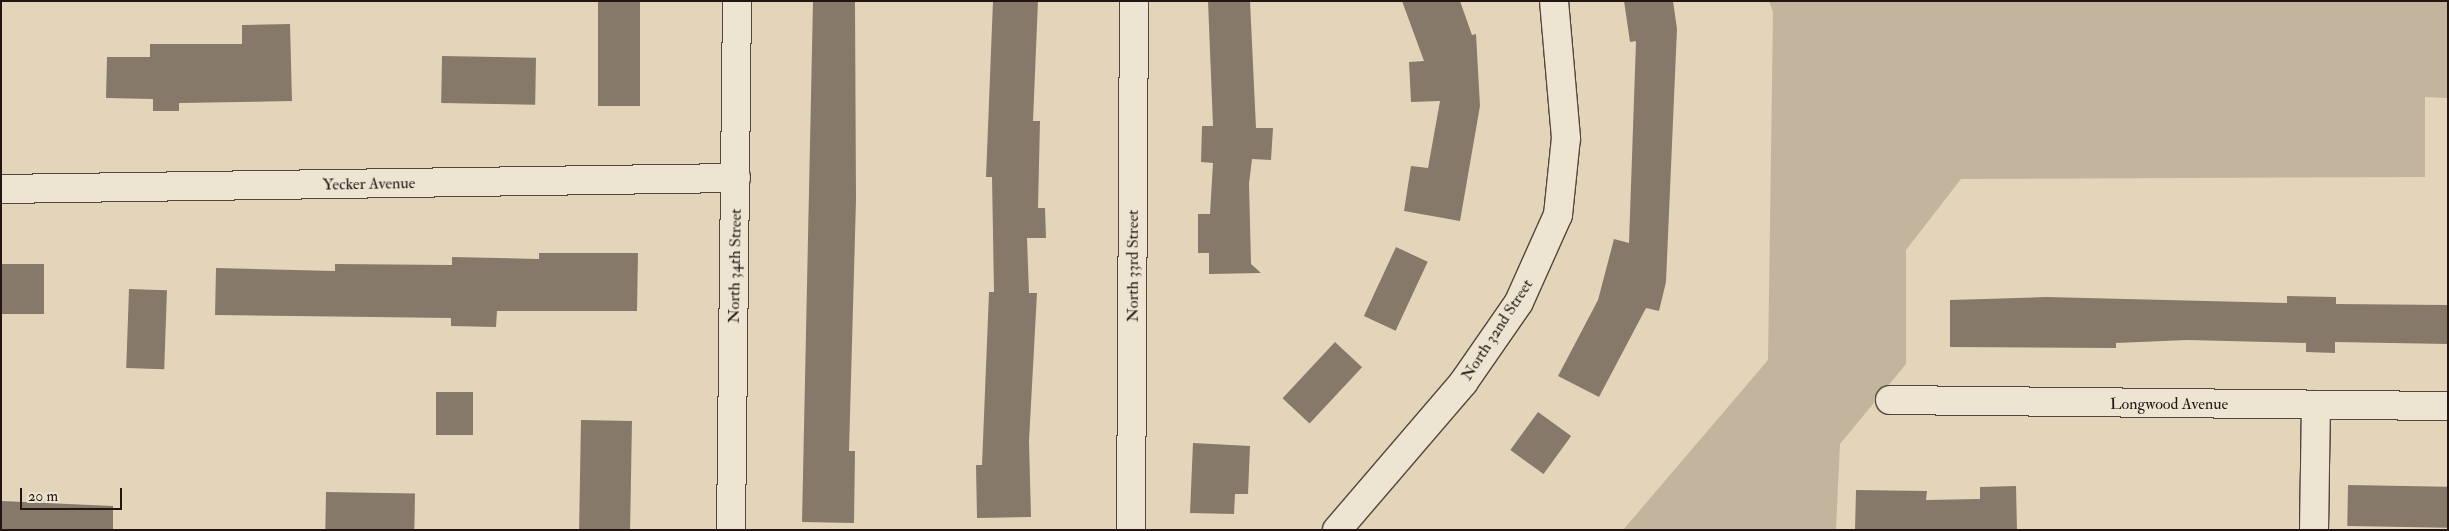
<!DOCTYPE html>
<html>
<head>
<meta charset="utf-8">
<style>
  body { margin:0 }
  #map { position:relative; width:2449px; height:531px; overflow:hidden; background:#e4d5ba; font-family:"IM FELL Double Pica",serif }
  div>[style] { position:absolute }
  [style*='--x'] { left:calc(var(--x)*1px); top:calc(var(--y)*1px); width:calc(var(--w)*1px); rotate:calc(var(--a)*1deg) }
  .green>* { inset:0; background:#c3b59d }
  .building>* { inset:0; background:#877969; transform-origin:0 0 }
  .roads { filter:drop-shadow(1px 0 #53463c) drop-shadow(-1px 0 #53463c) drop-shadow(0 1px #53463c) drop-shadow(0 -1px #53463c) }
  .minor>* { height:28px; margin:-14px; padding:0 14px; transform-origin:14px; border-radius:14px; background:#ede4d2 }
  span { translate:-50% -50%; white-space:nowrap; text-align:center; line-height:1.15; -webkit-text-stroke:4px #ede4d2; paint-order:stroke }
  .street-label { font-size:16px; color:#231612 }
  .frame { position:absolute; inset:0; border:2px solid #231612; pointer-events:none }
  .scale { position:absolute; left:20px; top:488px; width:102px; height:22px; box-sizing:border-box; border:2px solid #231612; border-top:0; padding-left:6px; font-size:15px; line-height:18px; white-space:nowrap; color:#231612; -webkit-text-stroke:4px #ede4d2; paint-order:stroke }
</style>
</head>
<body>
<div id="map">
  <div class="green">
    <i style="clip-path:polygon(1769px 1px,2448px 1px,2448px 98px,2425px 97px,2425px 177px,1961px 179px,1906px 250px,1906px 364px,1840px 444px,1836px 530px,1623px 530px,1768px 360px,1773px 12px)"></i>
  </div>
  <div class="building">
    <i style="left:598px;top:1px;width:42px;height:105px"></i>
    <i style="clip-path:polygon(813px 1px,855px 1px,856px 200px,849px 451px,855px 451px,854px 523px,802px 522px)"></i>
    <i style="clip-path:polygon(993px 1px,1038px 1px,1033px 121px,1040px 121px,1038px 208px,1045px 208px,1046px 238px,1027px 238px,1029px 293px,1037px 293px,1029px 441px,1031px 517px,977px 518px,976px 465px,982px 465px,989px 292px,994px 292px,992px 177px,986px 177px)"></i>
    <i style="clip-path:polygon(1208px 1px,1250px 1px,1256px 128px,1273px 128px,1271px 160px,1252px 159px,1249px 184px,1251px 264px,1261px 273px,1209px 274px,1209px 253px,1198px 253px,1198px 214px,1210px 214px,1213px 163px,1201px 162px,1202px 126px,1213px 126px)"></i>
    <i style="clip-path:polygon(1402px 1px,1460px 1px,1472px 35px,1476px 34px,1480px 106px,1460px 221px,1404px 211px,1411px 166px,1428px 168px,1440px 101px,1411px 102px,1409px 62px,1424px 61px)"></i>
    <i style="clip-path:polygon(1624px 1px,1673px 1px,1677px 29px,1666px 282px,1659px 311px,1646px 308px,1599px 397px,1558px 376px,1598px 300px,1614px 239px,1629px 243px,1636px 41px,1630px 42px)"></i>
    <i style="clip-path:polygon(290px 24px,292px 101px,179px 103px,179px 111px,153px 111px,153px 99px,106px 98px,107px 57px,150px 57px,150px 44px,242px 44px,242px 25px)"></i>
    <i style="left:442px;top:56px;width:94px;height:47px;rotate:1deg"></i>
    <i style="left:1396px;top:247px;width:35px;height:76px;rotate:25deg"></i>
    <i style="clip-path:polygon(539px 253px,638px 253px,637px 311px,497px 311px,496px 327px,451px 326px,451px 318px,215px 315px,216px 268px,335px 271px,335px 264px,452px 265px,452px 257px,539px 259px)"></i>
    <i style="left:1px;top:264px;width:43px;height:50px"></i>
    <i style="left:129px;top:289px;width:38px;height:79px;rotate:2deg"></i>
    <i style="clip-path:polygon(2287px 296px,2336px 297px,2336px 304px,2448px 305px,2448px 344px,2335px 342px,2335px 353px,2306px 352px,2306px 343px,2187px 340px,2116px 343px,2116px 348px,1950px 347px,1950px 300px,2046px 297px,2287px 303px)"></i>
    <i style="left:1335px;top:342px;width:37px;height:77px;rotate:43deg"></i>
    <i style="left:436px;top:392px;width:37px;height:43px"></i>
    <i style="left:1538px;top:412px;width:41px;height:47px;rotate:36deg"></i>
    <i style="left:581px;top:420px;width:51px;height:110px;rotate:1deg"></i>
    <i style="clip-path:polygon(1193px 443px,1250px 446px,1248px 494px,1235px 494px,1234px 514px,1190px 513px)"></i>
    <i style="left:2348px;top:485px;width:100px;height:41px;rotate:1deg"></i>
    <i style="clip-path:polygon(2016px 486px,2017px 530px,1855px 530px,1856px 490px,1927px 491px,1926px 500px,1980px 499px,1980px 487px)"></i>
    <i style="left:326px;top:492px;width:89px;height:38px;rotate:1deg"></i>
    <i style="clip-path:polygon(1px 501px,113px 506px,113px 530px,1px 530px)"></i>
  </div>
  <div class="roads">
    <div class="minor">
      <i style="--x:1;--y:189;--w:735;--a:-0.86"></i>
      <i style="--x:1890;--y:400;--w:558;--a:0.62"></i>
      <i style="--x:731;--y:530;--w:529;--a:-89.35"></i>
      <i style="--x:1131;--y:530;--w:529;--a:-89.68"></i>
      <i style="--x:1337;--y:530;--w:194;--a:-49.4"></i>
      <i style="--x:1463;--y:383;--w:98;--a:-55.3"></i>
      <i style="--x:1519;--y:302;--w:95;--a:-65.9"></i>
      <i style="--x:1558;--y:215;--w:77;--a:-84.1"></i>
      <i style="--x:1566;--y:138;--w:138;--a:-95"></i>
      <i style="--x:2314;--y:530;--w:125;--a:-89.1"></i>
    </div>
  </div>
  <div class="street-label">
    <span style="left:369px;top:184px;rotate:-1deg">Yecker Avenue</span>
    <span style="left:735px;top:266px;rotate:-89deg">North 34th Street</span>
    <span style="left:1133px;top:266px;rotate:-90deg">North 33rd Street</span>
    <span style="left:1497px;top:330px;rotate:-57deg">North 32nd Street</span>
    <span style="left:2169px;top:404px">Longwood Avenue</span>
  </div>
  <div class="frame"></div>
  <div class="scale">20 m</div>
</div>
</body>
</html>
